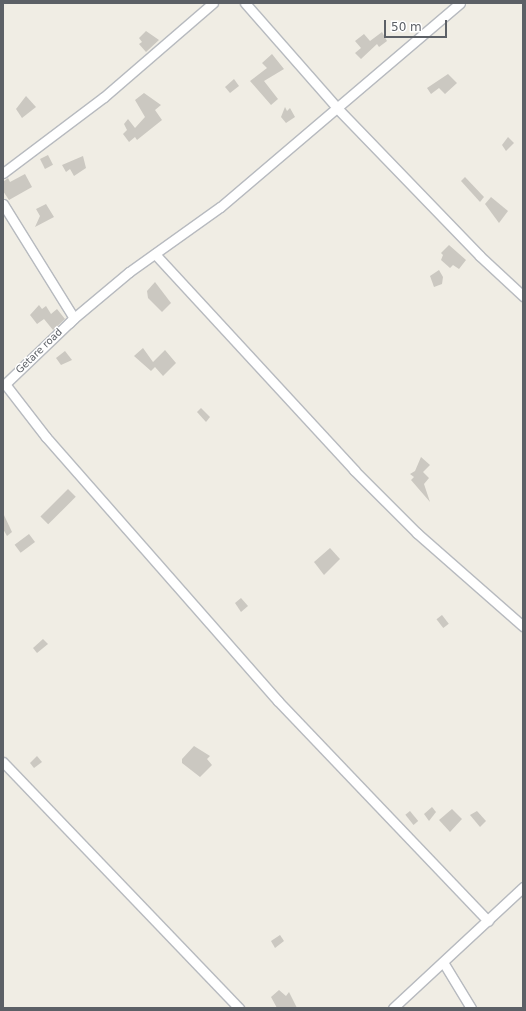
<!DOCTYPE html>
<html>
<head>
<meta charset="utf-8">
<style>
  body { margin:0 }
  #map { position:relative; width:526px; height:1011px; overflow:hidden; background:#f0ede4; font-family:"DejaVu Sans",sans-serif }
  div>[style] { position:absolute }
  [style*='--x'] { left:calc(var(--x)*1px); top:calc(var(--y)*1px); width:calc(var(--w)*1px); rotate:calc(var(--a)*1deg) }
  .building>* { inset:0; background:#cbc8c1; transform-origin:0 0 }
  .roads { filter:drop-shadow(1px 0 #b7babf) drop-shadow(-1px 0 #b7babf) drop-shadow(0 1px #b7babf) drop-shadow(0 -1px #b7babf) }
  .street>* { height:9px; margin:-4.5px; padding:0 4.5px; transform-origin:4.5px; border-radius:4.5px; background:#fff }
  span { translate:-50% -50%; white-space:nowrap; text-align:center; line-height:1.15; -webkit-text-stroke:3px #fff; paint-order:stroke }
  .street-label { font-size:10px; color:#5c6066 }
  .frame { position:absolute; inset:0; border:4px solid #5c6066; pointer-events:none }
  .scale { position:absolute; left:384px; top:20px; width:63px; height:18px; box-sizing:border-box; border:2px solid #5c6066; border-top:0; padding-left:5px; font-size:12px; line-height:14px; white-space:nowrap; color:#5c6066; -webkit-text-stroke:3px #fff; paint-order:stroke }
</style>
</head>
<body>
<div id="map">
  <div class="building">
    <i style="clip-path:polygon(146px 31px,159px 40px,146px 52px,139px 44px,142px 42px,139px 38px)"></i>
    <i style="clip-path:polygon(382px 32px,387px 41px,379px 47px,377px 44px,361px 59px,355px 53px,361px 48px,355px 41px,364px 34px,370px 41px)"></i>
    <i style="clip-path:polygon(272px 54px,284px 69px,264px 81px,278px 99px,271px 105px,250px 81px,267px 68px,262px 63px)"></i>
    <i style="clip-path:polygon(448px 74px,457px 83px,445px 94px,439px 88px,431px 94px,427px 88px)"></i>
    <i style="clip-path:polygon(234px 79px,239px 86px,230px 93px,225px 87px)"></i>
    <i style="clip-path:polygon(144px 93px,161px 105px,155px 110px,162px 120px,137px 140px,135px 137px,129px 142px,123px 134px,127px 130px,124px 124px,128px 119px,135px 128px,145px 117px,135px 100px)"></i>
    <i style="clip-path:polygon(26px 96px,36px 107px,22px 118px,16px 109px)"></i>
    <i style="clip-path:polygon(285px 107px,287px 111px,290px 108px,295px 117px,286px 123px,281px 117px)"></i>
    <i style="clip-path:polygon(508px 137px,514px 143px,506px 151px,502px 145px)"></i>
    <i style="left:48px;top:155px;width:11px;height:9px;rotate:63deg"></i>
    <i style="clip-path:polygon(83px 156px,86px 168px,74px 176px,70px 169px,66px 172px,62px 165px)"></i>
    <i style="clip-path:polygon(25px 174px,32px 187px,9px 200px,3px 191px,3px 182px,8px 178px,10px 182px)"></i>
    <i style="clip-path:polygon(465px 177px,484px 197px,480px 202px,461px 181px)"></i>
    <i style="clip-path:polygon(491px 197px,508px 211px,499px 223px,485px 204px)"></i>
    <i style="clip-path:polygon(46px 204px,54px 217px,35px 227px,40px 216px,36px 209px)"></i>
    <i style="clip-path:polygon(449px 245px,466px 260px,459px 269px,453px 265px,450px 268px,441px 260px,443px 255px,441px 253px)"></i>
    <i style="clip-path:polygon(439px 270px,443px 277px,442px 284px,434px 287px,430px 276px)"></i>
    <i style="clip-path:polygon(155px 282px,171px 303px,162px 312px,148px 298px,147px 291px)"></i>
    <i style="clip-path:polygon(39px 305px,42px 309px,46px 306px,51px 314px,57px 309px,65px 319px,53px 330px,44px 319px,37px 324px,30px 315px)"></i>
    <i style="clip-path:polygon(143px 348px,153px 362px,165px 350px,176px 363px,163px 376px,155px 367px,151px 371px,134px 356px)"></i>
    <i style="clip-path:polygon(65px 351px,72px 360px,61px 365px,56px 358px)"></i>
    <i style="clip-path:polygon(201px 408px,210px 417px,206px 422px,197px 412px)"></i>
    <i style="clip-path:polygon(421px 457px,430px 465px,423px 472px,429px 478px,424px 484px,430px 502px,411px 480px,414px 477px,410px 474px,415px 471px)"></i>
    <i style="left:68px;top:489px;width:11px;height:39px;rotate:45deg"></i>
    <i style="clip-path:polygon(3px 513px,12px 532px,7px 536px,3px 529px)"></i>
    <i style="left:29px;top:534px;width:10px;height:18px;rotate:53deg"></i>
    <i style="clip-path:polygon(330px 548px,340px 559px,324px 575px,314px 562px)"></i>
    <i style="clip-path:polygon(241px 598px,248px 606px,241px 612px,235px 603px)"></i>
    <i style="left:442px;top:615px;width:11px;height:7px;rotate:52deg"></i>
    <i style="clip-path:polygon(43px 639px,48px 644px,37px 653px,33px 648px)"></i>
    <i style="clip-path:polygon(194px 746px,210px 756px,207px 759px,212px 765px,200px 777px,182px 763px,182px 759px)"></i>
    <i style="clip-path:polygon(37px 756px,42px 762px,34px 768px,30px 763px)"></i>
    <i style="clip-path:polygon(432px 807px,436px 812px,429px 821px,424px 814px)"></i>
    <i style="clip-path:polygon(452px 809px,462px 819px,450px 832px,439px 820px)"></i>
    <i style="left:410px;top:811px;width:13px;height:6px;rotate:51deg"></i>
    <i style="clip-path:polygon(477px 811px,486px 821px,480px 827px,470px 815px)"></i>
    <i style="clip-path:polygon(280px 935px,284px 941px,275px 948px,271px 941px)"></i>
    <i style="clip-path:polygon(279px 990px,286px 996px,289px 992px,297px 1008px,277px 1008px,271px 997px)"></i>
  </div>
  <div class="roads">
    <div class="street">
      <i style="--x:245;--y:3;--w:141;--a:48.7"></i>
      <i style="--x:338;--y:109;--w:204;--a:46"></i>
      <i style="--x:480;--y:256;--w:59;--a:42.9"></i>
      <i style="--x:460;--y:3;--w:315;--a:139.6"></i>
      <i style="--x:220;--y:207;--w:112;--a:144.5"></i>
      <i style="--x:129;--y:272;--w:72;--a:140.1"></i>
      <i style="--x:74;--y:318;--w:95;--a:136.3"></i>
      <i style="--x:5;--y:384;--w:67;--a:52.3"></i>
      <i style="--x:46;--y:437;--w:351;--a:48.7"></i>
      <i style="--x:278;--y:701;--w:304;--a:46.3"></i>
      <i style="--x:3;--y:173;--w:126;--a:-37"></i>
      <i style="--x:104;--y:97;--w:144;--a:-40.8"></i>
      <i style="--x:3;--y:204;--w:134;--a:58.1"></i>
      <i style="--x:74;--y:318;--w:7;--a:135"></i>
      <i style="--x:155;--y:254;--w:294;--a:47.3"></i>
      <i style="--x:354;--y:470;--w:89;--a:45"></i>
      <i style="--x:417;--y:533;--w:141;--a:41.3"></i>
      <i style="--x:3;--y:762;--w:341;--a:46.2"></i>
      <i style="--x:443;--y:962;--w:54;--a:58.7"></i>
      <i style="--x:393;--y:1008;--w:178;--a:-42.9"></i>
    </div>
  </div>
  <div class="street-label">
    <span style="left:39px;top:351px;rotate:-44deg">Getare road</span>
  </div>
  <div class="frame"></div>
  <div class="scale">50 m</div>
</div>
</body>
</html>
